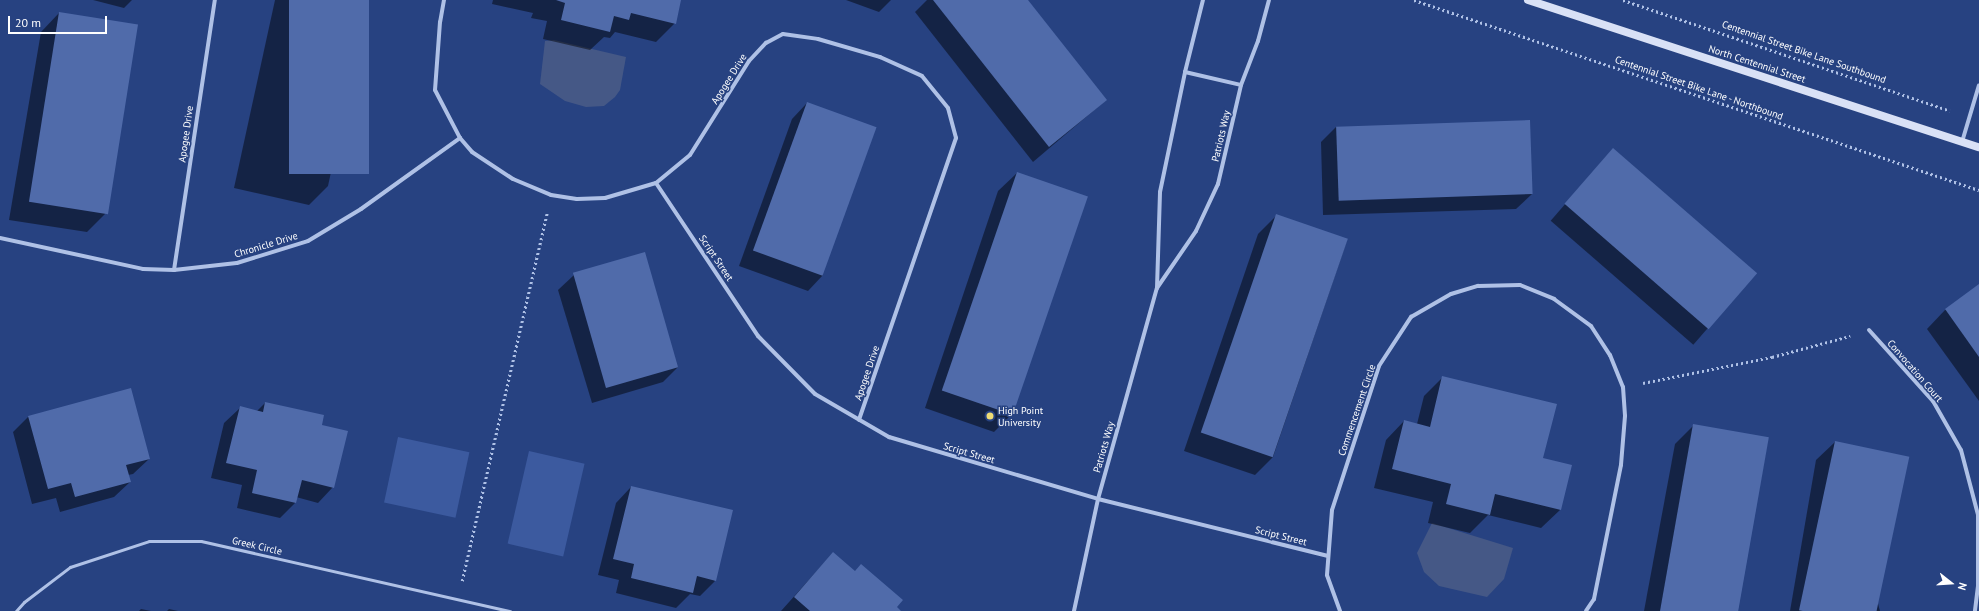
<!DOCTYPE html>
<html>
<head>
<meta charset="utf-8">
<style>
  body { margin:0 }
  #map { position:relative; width:1979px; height:611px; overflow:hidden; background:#274281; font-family:"PT Sans",sans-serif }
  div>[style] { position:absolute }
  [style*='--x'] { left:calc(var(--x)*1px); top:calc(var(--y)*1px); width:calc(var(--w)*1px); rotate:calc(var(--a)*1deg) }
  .green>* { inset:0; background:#3c5a9f; transform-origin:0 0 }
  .water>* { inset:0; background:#455886 }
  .shadow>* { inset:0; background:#0007; transform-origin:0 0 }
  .building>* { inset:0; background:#506baa; transform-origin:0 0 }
  .path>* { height:2.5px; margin-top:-1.25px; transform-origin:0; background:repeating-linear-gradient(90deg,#afc1e6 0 2px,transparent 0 5px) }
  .service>* { height:3px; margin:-1.5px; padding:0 1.5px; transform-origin:1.5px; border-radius:1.5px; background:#afc1e6 }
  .minor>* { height:4px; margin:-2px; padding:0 2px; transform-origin:2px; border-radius:2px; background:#afc1e6 }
  .secondary>* { height:8px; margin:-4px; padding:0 4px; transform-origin:4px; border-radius:4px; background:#d9e1f6 }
  .dots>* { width:11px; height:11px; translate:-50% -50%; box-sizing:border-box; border:2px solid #274281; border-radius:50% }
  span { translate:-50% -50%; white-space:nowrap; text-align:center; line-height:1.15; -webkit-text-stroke:3px #274281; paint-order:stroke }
  .street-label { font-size:10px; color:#fff }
  .poi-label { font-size:10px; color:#fff }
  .left { translate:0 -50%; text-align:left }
  .north { position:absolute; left:1931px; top:563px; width:40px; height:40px; -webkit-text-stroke:3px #274281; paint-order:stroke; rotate:107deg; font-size:11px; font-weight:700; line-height:16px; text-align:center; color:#fff }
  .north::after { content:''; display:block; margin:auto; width:14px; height:18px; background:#fff; clip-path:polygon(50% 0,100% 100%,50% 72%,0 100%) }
  .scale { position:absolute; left:8px; top:16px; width:99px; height:18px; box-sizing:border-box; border:2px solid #fff; border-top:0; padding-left:5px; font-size:12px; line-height:14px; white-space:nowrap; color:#fff; -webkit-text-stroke:3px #274281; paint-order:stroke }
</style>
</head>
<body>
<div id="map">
  <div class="green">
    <i style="left:398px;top:437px;width:73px;height:67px;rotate:12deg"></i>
    <i style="left:529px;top:451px;width:57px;height:95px;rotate:13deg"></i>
  </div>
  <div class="water">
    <i style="clip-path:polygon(554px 40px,626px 57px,620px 90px,615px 97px,604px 106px,586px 107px,565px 101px,540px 84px,545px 41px)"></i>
    <i style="clip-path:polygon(1432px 523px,1513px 548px,1504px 579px,1487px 597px,1439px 586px,1424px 572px,1417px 553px)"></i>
  </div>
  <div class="shadow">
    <i style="clip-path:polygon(93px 0,132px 0,124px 8px)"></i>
    <i style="clip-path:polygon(275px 0,368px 0,328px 186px,309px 205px,234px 188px)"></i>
    <i style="clip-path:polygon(493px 0,680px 0,675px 23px,656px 42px,615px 32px,610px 38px,604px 37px,590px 50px,543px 39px,547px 21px,531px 18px,533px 13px,492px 4px)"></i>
    <i style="clip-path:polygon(846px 0,891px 0,879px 12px)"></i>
    <i style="clip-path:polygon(927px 0,1027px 0,1106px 100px,1033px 162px,915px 12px)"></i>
    <i style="clip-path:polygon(59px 13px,106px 213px,87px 232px,9px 220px,41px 32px)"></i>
    <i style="clip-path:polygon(807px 103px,823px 275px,808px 291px,739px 266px,792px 119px)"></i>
    <i style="clip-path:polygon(1336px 127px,1532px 194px,1516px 209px,1323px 215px,1321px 142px)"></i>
    <i style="left:1613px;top:149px;width:189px;height:95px;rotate:41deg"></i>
    <i style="clip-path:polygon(1017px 173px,1013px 413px,994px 432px,925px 408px,998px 191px)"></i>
    <i style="clip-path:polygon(1276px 216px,1347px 240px,1273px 457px,1255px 475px,1184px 451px,1258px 234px)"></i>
    <i style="clip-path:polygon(574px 275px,678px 367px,663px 382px,592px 403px,558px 290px)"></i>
    <i style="clip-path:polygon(1979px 286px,1979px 401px,1927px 329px,1945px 310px)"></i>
    <i style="clip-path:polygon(1443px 377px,1542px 459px,1560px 510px,1541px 528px,1488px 515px,1470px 533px,1428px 523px,1433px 502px,1374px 488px,1386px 440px,1404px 421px,1417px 424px,1424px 396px)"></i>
    <i style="clip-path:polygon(265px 403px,333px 487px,318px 503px,296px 497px,295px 503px,280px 518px,237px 508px,242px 485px,211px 478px,224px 423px,240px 408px,257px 411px)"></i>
    <i style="clip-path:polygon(28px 417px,149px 459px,133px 474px,128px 475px,130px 482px,114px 497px,60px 512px,56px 498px,32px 504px,13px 432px)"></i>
    <i style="clip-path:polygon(1694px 425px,1736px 611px,1644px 611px,1675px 444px)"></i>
    <i style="clip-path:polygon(1835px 442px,1880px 611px,1790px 611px,1816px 460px)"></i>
    <i style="clip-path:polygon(631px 487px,715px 581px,700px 596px,690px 594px,676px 608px,616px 593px,619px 580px,598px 575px,616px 503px)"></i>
    <i style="clip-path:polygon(833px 553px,896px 608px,900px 611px,781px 611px)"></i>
    <i style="clip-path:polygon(141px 609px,151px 611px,139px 611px)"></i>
    <i style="clip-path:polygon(169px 609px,178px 611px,167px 611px)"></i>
  </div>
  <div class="building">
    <i style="left:289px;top:0;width:80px;height:174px"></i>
    <i style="clip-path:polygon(556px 0,681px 0,676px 24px,631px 13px,629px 20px,614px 16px,610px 32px,561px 20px,565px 3px)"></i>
    <i style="clip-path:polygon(933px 0,1028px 0,1107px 100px,1049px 147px)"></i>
    <i style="left:59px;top:12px;width:80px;height:192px;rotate:9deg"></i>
    <i style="left:807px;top:102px;width:74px;height:158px;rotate:20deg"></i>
    <i style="left:1530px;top:120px;width:74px;height:194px;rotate:88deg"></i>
    <i style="left:1613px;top:148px;width:191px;height:74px;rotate:41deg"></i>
    <i style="left:1017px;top:172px;width:75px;height:231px;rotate:19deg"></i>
    <i style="left:1276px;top:214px;width:76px;height:231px;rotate:19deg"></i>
    <i style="left:645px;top:252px;width:120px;height:75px;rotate:74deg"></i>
    <i style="clip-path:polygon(1979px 284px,1979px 357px,1945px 309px)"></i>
    <i style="clip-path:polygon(1442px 376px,1557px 404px,1543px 458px,1572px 465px,1561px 510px,1495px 494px,1490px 515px,1446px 504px,1451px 484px,1392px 469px,1404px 420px,1430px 427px)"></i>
    <i style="clip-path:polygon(131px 388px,150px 459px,126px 465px,131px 482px,75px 497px,71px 483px,48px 489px,28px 416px)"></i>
    <i style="clip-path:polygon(265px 402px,324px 415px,322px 425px,348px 431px,334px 488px,302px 480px,296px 503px,252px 493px,257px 470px,226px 463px,240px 406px,263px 412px)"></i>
    <i style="left:1693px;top:424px;width:77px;height:190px;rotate:10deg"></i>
    <i style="left:1835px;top:441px;width:76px;height:173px;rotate:12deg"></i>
    <i style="clip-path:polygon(631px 486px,733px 510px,716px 581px,697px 576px,693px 593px,631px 578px,634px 564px,613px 559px)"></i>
    <i style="clip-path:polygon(833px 552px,855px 571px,861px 564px,903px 600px,897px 607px,901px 611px,810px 611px,794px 597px)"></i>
  </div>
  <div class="path">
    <i style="--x:1414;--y:0;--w:596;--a:18.59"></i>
    <i style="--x:1623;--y:0;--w:345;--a:18.7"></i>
    <i style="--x:1643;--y:383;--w:132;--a:-11.4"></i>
    <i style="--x:1772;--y:357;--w:81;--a:-15.1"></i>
    <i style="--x:462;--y:581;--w:378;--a:-77"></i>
  </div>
  <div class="service">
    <i style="--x:16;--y:611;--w:12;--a:-48"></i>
    <i style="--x:24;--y:602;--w:58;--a:-37.3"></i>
    <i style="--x:70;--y:567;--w:83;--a:-18.2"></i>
    <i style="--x:149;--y:541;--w:52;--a:0"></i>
    <i style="--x:201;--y:541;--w:317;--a:12.8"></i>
  </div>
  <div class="minor">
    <i style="--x:444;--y:0;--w:22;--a:100"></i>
    <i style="--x:440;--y:22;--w:68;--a:94.2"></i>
    <i style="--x:435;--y:90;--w:54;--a:62.5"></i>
    <i style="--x:460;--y:138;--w:18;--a:49"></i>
    <i style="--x:472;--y:152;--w:49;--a:33.4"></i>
    <i style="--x:513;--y:179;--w:41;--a:22.8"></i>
    <i style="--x:551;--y:195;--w:26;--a:9"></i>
    <i style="--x:577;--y:199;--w:28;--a:-2"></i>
    <i style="--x:605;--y:198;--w:53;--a:-16.4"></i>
    <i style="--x:656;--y:183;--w:44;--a:-39.5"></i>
    <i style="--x:690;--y:155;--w:111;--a:-57.9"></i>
    <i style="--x:749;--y:61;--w:25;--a:-47"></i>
    <i style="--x:766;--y:43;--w:19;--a:-28"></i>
    <i style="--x:783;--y:34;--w:35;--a:8"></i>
    <i style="--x:818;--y:39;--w:65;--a:16.2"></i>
    <i style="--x:880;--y:57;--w:46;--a:24.3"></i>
    <i style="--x:922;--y:76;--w:41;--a:50.9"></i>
    <i style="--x:948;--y:108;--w:31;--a:75"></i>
    <i style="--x:956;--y:138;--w:298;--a:109"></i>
    <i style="--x:1185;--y:72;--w:57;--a:13.1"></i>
    <i style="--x:1962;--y:142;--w:59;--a:-73.4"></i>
    <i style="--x:656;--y:183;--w:184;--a:56.3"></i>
    <i style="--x:758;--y:336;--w:81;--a:45.5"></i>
    <i style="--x:815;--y:394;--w:86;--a:30.2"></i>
    <i style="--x:889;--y:437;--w:218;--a:16.5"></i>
    <i style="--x:1098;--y:499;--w:237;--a:13.9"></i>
    <i style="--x:0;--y:238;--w:146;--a:12.2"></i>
    <i style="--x:143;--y:269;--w:31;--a:2"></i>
    <i style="--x:174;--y:270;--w:63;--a:-6.3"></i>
    <i style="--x:237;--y:263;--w:74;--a:-17.2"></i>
    <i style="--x:308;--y:241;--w:62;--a:-31.1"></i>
    <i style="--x:361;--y:209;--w:122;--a:-35.6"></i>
    <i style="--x:174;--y:270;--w:273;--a:-81.4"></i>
    <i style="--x:1157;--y:288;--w:69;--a:-55.6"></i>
    <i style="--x:1196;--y:231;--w:52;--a:-64.9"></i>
    <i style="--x:1218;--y:184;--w:102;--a:-76.9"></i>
    <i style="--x:1241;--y:85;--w:47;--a:-68.9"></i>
    <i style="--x:1258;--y:41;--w:42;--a:-75"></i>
    <i style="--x:1869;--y:330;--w:96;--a:48"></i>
    <i style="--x:1933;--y:401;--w:56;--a:60.3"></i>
    <i style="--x:1961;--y:450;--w:67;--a:75.3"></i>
    <i style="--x:1978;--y:515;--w:71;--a:90"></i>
    <i style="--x:1978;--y:586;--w:25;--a:97"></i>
    <i style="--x:1074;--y:611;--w:115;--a:-77.9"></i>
    <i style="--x:1098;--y:499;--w:219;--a:-74.4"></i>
    <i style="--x:1157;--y:288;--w:96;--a:-88.2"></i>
    <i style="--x:1160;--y:192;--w:123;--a:-78.2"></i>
    <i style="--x:1185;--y:72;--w:74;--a:-76"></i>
    <i style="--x:1340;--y:611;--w:38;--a:-110"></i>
    <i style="--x:1327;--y:575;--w:65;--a:-85.6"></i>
    <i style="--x:1332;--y:510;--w:151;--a:-71.9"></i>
    <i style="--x:1379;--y:366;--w:59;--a:-56.9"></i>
    <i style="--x:1411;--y:317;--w:46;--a:-29.9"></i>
    <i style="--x:1451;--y:294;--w:28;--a:-17"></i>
    <i style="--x:1478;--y:286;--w:42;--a:-1.4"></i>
    <i style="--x:1520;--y:285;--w:37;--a:22"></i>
    <i style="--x:1554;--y:299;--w:46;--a:36.1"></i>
    <i style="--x:1591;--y:326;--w:35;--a:57"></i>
    <i style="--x:1610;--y:355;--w:35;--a:68"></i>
    <i style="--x:1623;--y:387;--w:29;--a:86"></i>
    <i style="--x:1625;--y:416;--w:49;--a:94.7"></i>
    <i style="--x:1621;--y:465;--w:137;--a:101.4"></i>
    <i style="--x:1594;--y:599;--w:14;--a:124"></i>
  </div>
  <div class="secondary">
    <i style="--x:1528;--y:0;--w:474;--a:18.1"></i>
  </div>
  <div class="dots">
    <i style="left:990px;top:416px;background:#eedc75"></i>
  </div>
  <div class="street-label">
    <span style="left:1804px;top:52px;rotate:19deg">Centennial Street Bike Lane Southbound</span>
    <span style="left:1757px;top:64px;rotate:18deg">North Centennial Street</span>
    <span style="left:729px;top:79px;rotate:-58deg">Apogee Drive</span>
    <span style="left:1699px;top:88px;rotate:19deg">Centennial Street Bike Lane - Northbound</span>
    <span style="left:186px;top:134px;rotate:-82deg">Apogee Drive</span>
    <span style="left:1221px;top:136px;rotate:-77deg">Patriots Way</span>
    <span style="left:266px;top:245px;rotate:-17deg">Chronicle Drive</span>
    <span style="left:716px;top:258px;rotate:56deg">Script Street</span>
    <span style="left:1915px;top:371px;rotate:49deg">Convocation Court</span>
    <span style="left:867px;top:373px;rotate:-71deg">Apogee Drive</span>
    <span style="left:1357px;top:410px;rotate:-71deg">Commencement Circle</span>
    <span style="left:1104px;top:447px;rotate:-74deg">Patriots Way</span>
    <span style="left:969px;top:453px;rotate:16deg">Script Street</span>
    <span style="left:1281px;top:536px;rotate:14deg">Script Street</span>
    <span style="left:257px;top:546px;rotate:13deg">Greek Circle</span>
  </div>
  <div class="poi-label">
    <span class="left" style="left:998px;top:416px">High Point<br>University</span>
  </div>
  <div class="north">N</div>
  <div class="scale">20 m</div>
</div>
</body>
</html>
